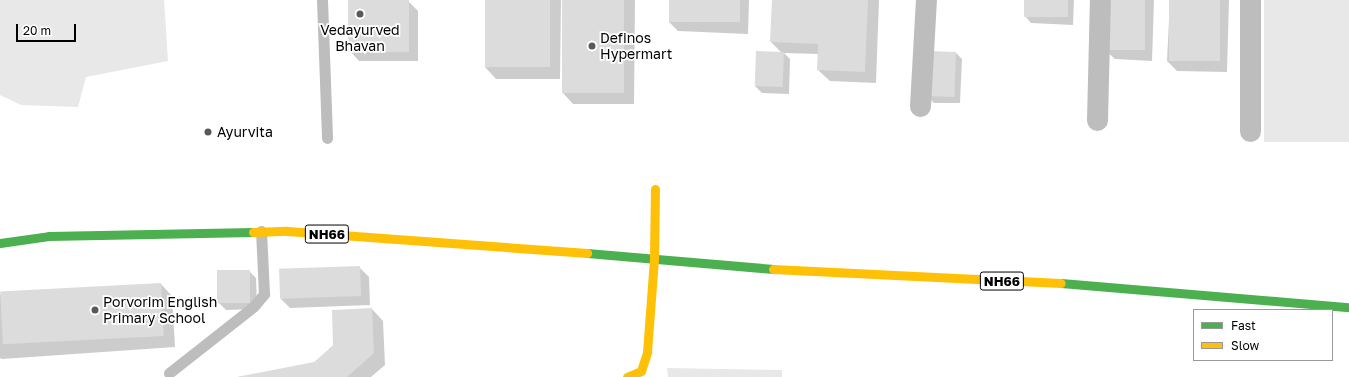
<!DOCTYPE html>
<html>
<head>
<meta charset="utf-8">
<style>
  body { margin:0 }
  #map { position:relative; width:1349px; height:377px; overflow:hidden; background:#fff; font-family:"Golos Text",sans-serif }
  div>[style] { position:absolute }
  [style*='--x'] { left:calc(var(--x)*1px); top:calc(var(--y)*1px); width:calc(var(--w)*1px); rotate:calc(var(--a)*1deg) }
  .green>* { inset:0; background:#e8e8e8; transform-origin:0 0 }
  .shadow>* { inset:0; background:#0003 }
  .building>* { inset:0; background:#dcdcdc; transform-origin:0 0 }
  .lane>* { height:11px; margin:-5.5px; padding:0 5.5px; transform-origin:5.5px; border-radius:5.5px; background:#bdbdbd }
  .street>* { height:21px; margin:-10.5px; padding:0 10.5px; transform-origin:10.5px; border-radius:10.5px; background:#bdbdbd }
  .fast>* { height:9px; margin:-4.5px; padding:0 4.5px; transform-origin:4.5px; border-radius:4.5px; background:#4caf50 }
  .slow>* { height:9px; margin:-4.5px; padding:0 4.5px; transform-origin:4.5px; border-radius:4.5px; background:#ffc107 }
  .dots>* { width:11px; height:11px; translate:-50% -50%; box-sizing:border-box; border:2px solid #fff; border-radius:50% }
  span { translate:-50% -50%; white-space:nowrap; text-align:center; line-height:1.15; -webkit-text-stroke:3.5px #fff; paint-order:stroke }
  .shield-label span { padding:1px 3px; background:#fff; border:1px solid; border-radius:3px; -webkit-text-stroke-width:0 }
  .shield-label { font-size:13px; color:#000; font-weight:700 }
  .poi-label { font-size:14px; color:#000 }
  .left { translate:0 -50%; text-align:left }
  .legend { position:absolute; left:1193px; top:309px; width:140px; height:52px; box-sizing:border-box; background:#fff; border:1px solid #999; margin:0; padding:5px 7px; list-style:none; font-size:12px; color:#000 }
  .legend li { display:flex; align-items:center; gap:8px; height:20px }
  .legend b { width:20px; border:1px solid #999 }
  .scale { position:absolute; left:16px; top:24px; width:60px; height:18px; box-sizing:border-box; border:2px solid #000; border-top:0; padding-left:5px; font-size:12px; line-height:14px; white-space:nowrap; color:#000; -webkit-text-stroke:3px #fff; paint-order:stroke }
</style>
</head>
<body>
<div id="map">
  <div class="green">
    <i style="clip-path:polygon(0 0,164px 0,168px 61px,86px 77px,78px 107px,21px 105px,0 95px)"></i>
    <i style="left:1264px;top:0;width:85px;height:142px"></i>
    <i style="clip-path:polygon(667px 368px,782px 370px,782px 377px,668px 377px)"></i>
  </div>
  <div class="shadow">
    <i style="clip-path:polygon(486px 0,561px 0,560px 79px,496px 79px,485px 67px)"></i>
    <i style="clip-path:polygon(563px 0,635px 0,634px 104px,573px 104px,562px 92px)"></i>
    <i style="clip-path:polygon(670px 0,749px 0,748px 34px,678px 31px,669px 22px)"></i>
    <i style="clip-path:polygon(773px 0,879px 0,876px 83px,830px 81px,818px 70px,819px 54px,784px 53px,790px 59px,789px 94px,762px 93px,755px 86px,757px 52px,782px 53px,771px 42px)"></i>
    <i style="clip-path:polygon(1025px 0,1074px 0,1073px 25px,1031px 23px,1025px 16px)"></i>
    <i style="clip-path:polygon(1107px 0,1154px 0,1152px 61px,1115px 59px,1105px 50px)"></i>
    <i style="clip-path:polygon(1170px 0,1229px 0,1227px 72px,1177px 71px,1167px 61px)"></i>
    <i style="clip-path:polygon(408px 1px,418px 11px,418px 61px,359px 61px,350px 51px)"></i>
    <i style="clip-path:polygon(956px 53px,962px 59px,960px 103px,934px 103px,927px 96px)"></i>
    <i style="clip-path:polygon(359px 267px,369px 277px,370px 305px,290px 308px,281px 299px)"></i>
    <i style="clip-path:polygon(249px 271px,256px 278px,257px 309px,226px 310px,219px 303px)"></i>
    <i style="clip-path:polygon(161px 284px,172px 296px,175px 347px,2px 359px,0 358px,0 295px)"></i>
    <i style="clip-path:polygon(372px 309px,383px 321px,385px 365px,371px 377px,238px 377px,314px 363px)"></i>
  </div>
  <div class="building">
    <i style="left:409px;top:0;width:52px;height:61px;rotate:90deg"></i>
    <i style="left:485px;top:0;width:65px;height:67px"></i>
    <i style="left:562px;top:0;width:62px;height:93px"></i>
    <i style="left:669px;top:0;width:71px;height:22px"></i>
    <i style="clip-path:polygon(772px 0,868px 0,865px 72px,817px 70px,818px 44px,770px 42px)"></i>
    <i style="left:1024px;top:0;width:44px;height:17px"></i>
    <i style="left:1106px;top:0;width:39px;height:50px"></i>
    <i style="left:1169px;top:0;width:51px;height:61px"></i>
    <i style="left:756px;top:51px;width:28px;height:35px;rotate:2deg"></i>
    <i style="left:928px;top:51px;width:28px;height:45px;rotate:2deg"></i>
    <i style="left:360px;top:266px;width:30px;height:81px;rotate:88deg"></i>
    <i style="left:250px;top:270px;width:33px;height:33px;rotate:90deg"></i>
    <i style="left:161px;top:283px;width:53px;height:161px;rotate:87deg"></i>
    <i style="clip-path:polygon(372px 308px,374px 353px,347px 377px,237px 377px,314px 362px,333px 346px,332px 310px)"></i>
  </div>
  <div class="lane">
    <i style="--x:322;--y:0;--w:138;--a:87.9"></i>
    <i style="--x:169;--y:373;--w:108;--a:-38.2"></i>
    <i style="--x:254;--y:306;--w:16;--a:-50"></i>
    <i style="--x:264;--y:294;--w:63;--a:-92.7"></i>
  </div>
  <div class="street">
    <i style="--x:920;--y:106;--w:106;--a:-86.8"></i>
    <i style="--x:1097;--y:120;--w:120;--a:-88.6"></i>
    <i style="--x:1250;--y:131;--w:131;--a:-90"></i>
  </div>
  <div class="fast">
    <i style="--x:0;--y:243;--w:49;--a:-8.1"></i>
    <i style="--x:49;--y:236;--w:204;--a:-1.1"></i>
    <i style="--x:587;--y:253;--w:187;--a:4.9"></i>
    <i style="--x:1061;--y:283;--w:289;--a:4.8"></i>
  </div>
  <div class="slow">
    <i style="--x:253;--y:232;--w:34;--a:-2"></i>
    <i style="--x:287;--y:231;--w:301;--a:4.2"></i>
    <i style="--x:773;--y:269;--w:288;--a:2.8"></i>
    <i style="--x:627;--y:377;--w:15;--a:-23"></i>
    <i style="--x:641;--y:371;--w:20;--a:-72"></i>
    <i style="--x:647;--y:352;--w:94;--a:-85.7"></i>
    <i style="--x:654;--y:258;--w:69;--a:-89.2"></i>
  </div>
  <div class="dots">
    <i style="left:360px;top:14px;background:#595959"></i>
    <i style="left:592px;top:46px;background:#595959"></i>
    <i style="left:208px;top:132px;background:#595959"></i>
    <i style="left:95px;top:310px;background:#595959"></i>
  </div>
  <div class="shield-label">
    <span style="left:327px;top:234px">NH66</span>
    <span style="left:1002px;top:281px">NH66</span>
  </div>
  <div class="poi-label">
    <span style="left:360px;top:38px">Vedayurved<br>Bhavan</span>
    <span class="left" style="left:600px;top:46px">Definos<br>Hypermart</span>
    <span class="left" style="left:217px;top:132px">Ayurvita</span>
    <span class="left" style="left:103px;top:310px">Porvorim English<br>Primary School</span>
  </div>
  <ul class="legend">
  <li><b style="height:5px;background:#4caf50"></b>Fast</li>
  <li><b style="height:5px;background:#ffc107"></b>Slow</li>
  </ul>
  <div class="scale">20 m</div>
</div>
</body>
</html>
